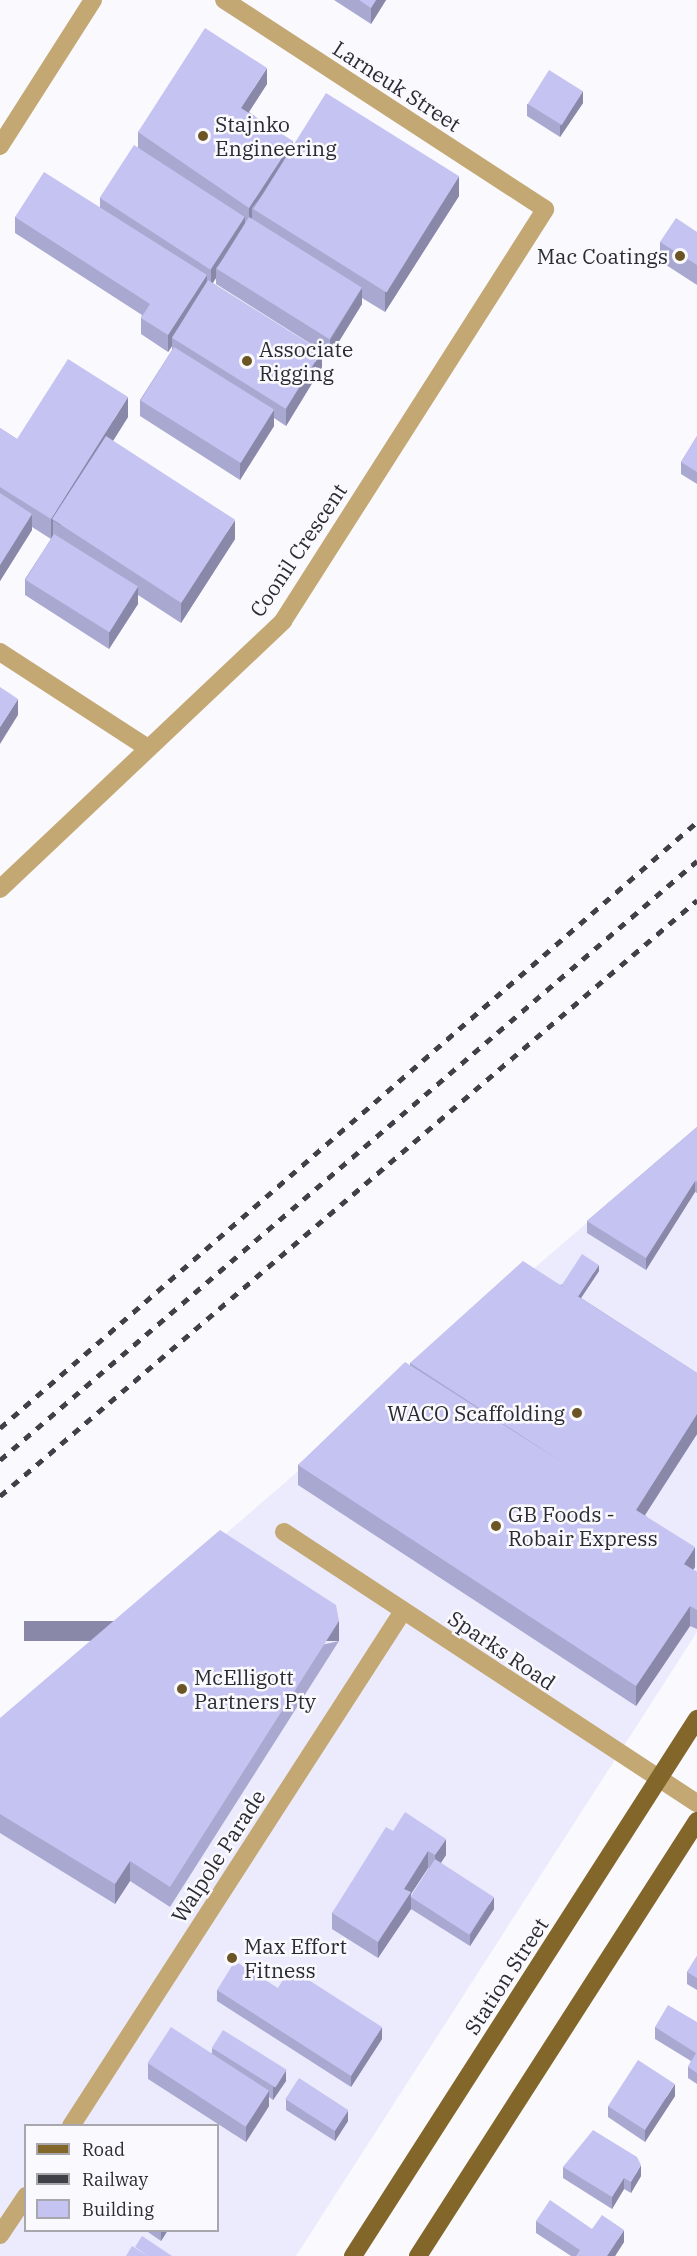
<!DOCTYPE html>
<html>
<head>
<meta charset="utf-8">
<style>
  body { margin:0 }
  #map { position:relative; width:697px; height:2256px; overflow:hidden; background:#faf9fe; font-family:"IBM Plex Serif",serif }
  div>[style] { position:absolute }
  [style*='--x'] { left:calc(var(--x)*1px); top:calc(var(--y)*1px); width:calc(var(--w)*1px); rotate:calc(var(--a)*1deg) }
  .built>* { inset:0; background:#ebebfd }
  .minor>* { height:18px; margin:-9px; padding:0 9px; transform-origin:9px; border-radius:9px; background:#c3a874 }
  .major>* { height:18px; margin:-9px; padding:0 9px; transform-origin:9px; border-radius:9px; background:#83672a }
  .rail>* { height:4.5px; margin-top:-2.25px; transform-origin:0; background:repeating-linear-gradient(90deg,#404048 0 8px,transparent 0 16px) }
  .wall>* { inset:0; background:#a9a8d0 }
  .shaded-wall>* { inset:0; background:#8a88a9; transform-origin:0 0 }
  .building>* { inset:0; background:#c5c3f2; transform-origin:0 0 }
  .dots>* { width:16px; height:16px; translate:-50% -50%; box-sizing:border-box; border:3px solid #faf9fe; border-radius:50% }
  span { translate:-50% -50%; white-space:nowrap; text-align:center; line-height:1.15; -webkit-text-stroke:5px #faf9fe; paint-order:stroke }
  .street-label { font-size:21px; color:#2b2b33 }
  .poi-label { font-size:21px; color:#2b2b33 }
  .left { translate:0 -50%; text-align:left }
  .right { translate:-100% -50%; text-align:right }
  .legend { position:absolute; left:24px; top:2124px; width:195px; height:108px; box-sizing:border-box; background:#faf9fe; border:2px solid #a7a7ad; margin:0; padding:8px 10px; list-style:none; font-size:18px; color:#2b2b33 }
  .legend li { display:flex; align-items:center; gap:12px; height:30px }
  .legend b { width:30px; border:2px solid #a7a7ad }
</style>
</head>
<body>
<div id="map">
  <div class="built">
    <i style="clip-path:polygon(evenodd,697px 1128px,697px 1632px,296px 2256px,0 2256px,0 1728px,697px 1128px,26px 2126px,218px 2126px,218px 2230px,26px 2230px,26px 2126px)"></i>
  </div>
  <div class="minor">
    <i style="--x:0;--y:146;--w:173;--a:-57.5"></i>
    <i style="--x:0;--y:652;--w:176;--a:33"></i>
    <i style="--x:0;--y:889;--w:390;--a:-43.4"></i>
    <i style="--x:283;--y:621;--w:488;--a:-57.5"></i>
    <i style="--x:545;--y:209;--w:383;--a:-146.9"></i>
    <i style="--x:284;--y:1532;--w:494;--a:33.3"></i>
    <i style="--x:71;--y:2126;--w:613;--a:-57.19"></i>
    <i style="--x:0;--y:2235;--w:47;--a:-56.3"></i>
  </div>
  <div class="major">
    <i style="--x:353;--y:2256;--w:638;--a:-57.36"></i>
    <i style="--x:418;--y:2256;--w:517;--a:-57.32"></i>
  </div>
  <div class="rail">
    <i style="--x:0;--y:1428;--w:924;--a:-41.01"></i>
    <i style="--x:0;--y:1460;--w:919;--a:-40.68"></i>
    <i style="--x:0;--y:1496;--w:917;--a:-40.53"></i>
  </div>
  <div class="wall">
    <i style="clip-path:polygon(334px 0,386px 0,371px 24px)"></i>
    <i style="clip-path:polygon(267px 84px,249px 112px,293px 144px,459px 196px,385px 312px,362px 298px,362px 304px,330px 356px,216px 284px,216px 278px,213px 283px,322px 367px,286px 426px,274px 418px,274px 426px,240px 480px,140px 416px,140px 400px,172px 350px,172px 346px,168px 352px,141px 334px,141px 318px,142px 315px,15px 233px,15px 217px,100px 207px,100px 198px,138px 147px,138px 132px)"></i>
    <i style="clip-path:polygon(583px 103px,560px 137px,527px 116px,527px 104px)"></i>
    <i style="clip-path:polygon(697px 232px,697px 285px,660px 261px,660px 242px)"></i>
    <i style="clip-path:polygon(128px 417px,113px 441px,235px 539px,181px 623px,138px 595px,138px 604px,109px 649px,25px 595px,25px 579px,51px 539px,32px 527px,32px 530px,0 581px,0 428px,17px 439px)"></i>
    <i style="clip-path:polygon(697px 436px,697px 484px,681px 474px,681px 462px)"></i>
    <i style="clip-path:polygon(697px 1127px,697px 1193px,695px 1192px,646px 1270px,587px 1233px,587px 1221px)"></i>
    <i style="clip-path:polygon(599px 1271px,581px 1298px,697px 1373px,697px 1434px,645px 1515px,695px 1567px,693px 1570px,697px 1572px,697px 1629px,690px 1626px,636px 1706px,298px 1485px,298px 1465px,410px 1365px,410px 1363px,560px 1285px)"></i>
    <i style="clip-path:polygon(339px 1641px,170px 1907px,130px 1881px,115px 1904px,0 1833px,0 1718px)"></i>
    <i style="clip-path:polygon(evenodd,393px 1831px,446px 1855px,441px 1863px,494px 1909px,470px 1946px,411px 1909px,378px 1958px,332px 1929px,332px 1913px,393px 1831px,428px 1868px,429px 1868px,411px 1897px,411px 1894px,428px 1868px)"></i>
    <i style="clip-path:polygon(697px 1956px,697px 1990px,687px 1984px,687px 1972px)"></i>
    <i style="clip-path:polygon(278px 1988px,382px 2039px,351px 2087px,217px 2001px,217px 1990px)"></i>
    <i style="clip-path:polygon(697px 2022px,697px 2084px,688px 2078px,688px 2067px,691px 2061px,655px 2039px,655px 2027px)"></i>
    <i style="clip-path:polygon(212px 2048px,286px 2081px,273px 2100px,269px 2097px,269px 2106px,246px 2142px,148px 2079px,148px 2063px,212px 2053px)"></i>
    <i style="clip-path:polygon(675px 2096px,645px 2142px,608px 2117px,608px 2106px)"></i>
    <i style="clip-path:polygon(286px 2099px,348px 2121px,335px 2141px,286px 2110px)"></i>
    <i style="clip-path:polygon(563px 2167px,641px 2176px,631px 2193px,624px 2189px,612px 2209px,563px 2178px)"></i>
    <i style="clip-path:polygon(536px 2221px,592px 2229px,624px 2242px,615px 2256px,571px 2256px,536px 2233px)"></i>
    <i style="clip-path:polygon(145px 2230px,168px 2230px,161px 2241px)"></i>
  </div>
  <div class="shaded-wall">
    <i style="clip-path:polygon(376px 0,386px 0,371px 24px,371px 8px)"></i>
    <i style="clip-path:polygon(267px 68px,267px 84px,241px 124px,241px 108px)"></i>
    <i style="clip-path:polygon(583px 91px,583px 103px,560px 137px,560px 126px)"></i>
    <i style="clip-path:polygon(293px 141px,293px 157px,252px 208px,252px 220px,249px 225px,249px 208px)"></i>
    <i style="clip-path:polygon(459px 176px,459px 196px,385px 312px,385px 292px)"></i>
    <i style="clip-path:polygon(245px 216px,245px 232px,216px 268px,216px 278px,211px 285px,211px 269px)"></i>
    <i style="clip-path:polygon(207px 275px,207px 291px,172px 338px,172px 346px,168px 352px,168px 335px)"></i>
    <i style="clip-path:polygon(362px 288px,362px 304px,330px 356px,330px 340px)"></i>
    <i style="clip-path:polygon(322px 351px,322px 367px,286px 426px,286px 409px)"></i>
    <i style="clip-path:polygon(128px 397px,128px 417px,60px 525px,53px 520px,53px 535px,51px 539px,51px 519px)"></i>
    <i style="clip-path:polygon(274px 410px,274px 426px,240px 480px,240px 463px)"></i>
    <i style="clip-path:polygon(32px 514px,32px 530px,0 581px,0 565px)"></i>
    <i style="clip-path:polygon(235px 520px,235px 539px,181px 623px,181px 603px)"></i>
    <i style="clip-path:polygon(138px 587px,138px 604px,109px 649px,109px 633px)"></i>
    <i style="clip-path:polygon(18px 699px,18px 715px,0 744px,0 727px)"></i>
    <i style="clip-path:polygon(695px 1181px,695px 1192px,646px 1270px,646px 1258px)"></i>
    <i style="clip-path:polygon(599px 1265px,599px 1271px,577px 1304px,577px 1297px)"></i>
    <i style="clip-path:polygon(697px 1414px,697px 1434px,636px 1529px,636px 1510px)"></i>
    <i style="clip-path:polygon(695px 1547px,695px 1567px,684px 1584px,684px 1564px)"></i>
    <i style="clip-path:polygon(690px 1606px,690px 1626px,636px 1706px,636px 1686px)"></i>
    <i style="left:339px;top:1621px;width:20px;height:315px;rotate:90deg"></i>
    <i style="clip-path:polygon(446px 1839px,446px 1855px,435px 1871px,435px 1855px)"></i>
    <i style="clip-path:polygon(428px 1851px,428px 1868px,411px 1894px,411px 1909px,378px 1958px,378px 1942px,404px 1889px)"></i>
    <i style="clip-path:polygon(130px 1861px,130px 1881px,115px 1904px,115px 1884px)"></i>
    <i style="clip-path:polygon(494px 1897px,494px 1909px,470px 1946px,470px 1935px)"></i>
    <i style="clip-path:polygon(382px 2027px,382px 2039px,351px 2087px,351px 2076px)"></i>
    <i style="clip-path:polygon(286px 2070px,286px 2081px,273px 2100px,273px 2088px)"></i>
    <i style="clip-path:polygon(675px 2084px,675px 2096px,645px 2142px,645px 2130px)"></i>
    <i style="clip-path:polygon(269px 2090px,269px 2106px,246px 2142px,246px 2126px)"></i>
    <i style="clip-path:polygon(348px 2110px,348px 2121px,335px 2141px,335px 2130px)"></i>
    <i style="clip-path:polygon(641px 2165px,641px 2176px,631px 2193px,631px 2182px)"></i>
    <i style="clip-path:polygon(624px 2178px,624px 2189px,612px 2209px,612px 2197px)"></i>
    <i style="clip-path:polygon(161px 2230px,168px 2230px,161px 2241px)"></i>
    <i style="clip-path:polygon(624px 2230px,624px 2242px,615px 2256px,607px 2256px)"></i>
  </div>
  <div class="building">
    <i style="clip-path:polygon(359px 0,376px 0,371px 8px)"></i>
    <i style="clip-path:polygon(205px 28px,267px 68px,241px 108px,293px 141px,249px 208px,138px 132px)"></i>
    <i style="left:549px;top:70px;width:40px;height:40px;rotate:32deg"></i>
    <i style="left:326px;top:93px;width:157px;height:137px;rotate:32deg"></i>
    <i style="left:134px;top:145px;width:132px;height:63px;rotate:33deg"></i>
    <i style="clip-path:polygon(44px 172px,207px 275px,168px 335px,141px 318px,150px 304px,15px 217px)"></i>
    <i style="left:249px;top:217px;width:133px;height:61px;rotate:32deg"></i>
    <i style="clip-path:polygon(676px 218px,697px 232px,697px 265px,660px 242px)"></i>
    <i style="left:208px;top:280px;width:134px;height:68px;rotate:32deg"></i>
    <i style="left:174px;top:347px;width:118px;height:63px;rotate:32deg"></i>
    <i style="clip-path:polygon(68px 359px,128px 397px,51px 519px,0 487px,0 428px,17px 439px)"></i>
    <i style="left:106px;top:436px;width:154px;height:99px;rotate:33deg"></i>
    <i style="clip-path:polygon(697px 436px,697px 472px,681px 462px)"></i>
    <i style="clip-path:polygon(0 493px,32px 514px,0 565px)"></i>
    <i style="left:54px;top:534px;width:99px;height:54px;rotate:32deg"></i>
    <i style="clip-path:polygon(0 687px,18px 699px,0 727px)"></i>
    <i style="clip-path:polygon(697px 1127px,697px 1182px,695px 1181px,646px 1258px,587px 1221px)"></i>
    <i style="left:582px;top:1254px;width:20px;height:38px;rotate:33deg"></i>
    <i style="clip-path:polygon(523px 1261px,697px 1373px,697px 1414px,636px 1510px,695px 1547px,684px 1564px,697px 1572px,697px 1610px,690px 1606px,636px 1686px,298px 1465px,405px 1362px,565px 1464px,410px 1363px)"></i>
    <i style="clip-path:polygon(220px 1530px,336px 1605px,339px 1621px,170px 1887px,130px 1861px,115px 1884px,0 1814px,0 1718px)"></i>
    <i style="clip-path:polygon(405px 1812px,446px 1839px,435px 1855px,428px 1851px,404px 1889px,411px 1892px,378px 1942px,332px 1913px,386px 1827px,393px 1831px)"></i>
    <i style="left:435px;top:1859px;width:70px;height:45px;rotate:33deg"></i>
    <i style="clip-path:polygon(697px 1956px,697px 1978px,687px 1972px)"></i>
    <i style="clip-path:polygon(235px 1961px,278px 1988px,290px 1968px,382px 2027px,351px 2076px,217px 1990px)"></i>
    <i style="clip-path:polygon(668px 2005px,697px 2022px,697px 2073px,688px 2067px,696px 2053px,655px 2027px)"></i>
    <i style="left:171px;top:2027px;width:117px;height:43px;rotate:33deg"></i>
    <i style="left:223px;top:2030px;width:75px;height:21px;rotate:32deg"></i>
    <i style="left:638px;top:2060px;width:44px;height:55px;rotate:33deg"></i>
    <i style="left:299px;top:2078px;width:59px;height:25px;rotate:33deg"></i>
    <i style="clip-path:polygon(593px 2130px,637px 2157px,641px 2165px,631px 2182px,624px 2178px,612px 2197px,563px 2167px)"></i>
    <i style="clip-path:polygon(550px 2200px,592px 2229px,602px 2215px,624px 2230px,607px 2256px,576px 2256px,580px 2250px,536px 2221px)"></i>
    <i style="clip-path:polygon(142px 2236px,172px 2256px,148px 2256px,135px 2247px)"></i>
    <i style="clip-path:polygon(132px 2246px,148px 2256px,126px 2256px)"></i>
  </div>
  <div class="dots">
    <i style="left:203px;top:136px;background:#6c5525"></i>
    <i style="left:680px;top:256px;background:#6c5525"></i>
    <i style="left:247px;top:361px;background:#6c5525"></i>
    <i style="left:577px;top:1413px;background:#6c5525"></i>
    <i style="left:496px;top:1526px;background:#6c5525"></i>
    <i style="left:182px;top:1689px;background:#6c5525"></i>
    <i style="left:232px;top:1958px;background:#6c5525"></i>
  </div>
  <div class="street-label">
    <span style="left:397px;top:86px;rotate:33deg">Larneuk Street</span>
    <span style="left:298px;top:550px;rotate:-56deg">Coonil Crescent</span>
    <span style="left:502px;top:1650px;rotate:34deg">Sparks Road</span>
    <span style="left:218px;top:1856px;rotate:-57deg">Walpole Parade</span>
    <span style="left:506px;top:1976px;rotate:-57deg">Station Street</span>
  </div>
  <div class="poi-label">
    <span class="left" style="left:215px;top:136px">Stajnko<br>Engineering</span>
    <span class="right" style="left:668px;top:256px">Mac Coatings</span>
    <span class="left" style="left:259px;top:361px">Associate<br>Rigging</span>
    <span class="right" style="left:565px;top:1413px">WACO Scaffolding</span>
    <span class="left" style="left:508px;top:1526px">GB Foods -<br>Robair Express</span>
    <span class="left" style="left:194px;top:1689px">McElligott<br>Partners Pty</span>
    <span class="left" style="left:244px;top:1958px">Max Effort<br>Fitness</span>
  </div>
  <ul class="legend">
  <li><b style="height:8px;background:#83672a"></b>Road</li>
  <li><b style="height:8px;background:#404048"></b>Railway</li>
  <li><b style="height:16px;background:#c5c3f2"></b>Building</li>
  </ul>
</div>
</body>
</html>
